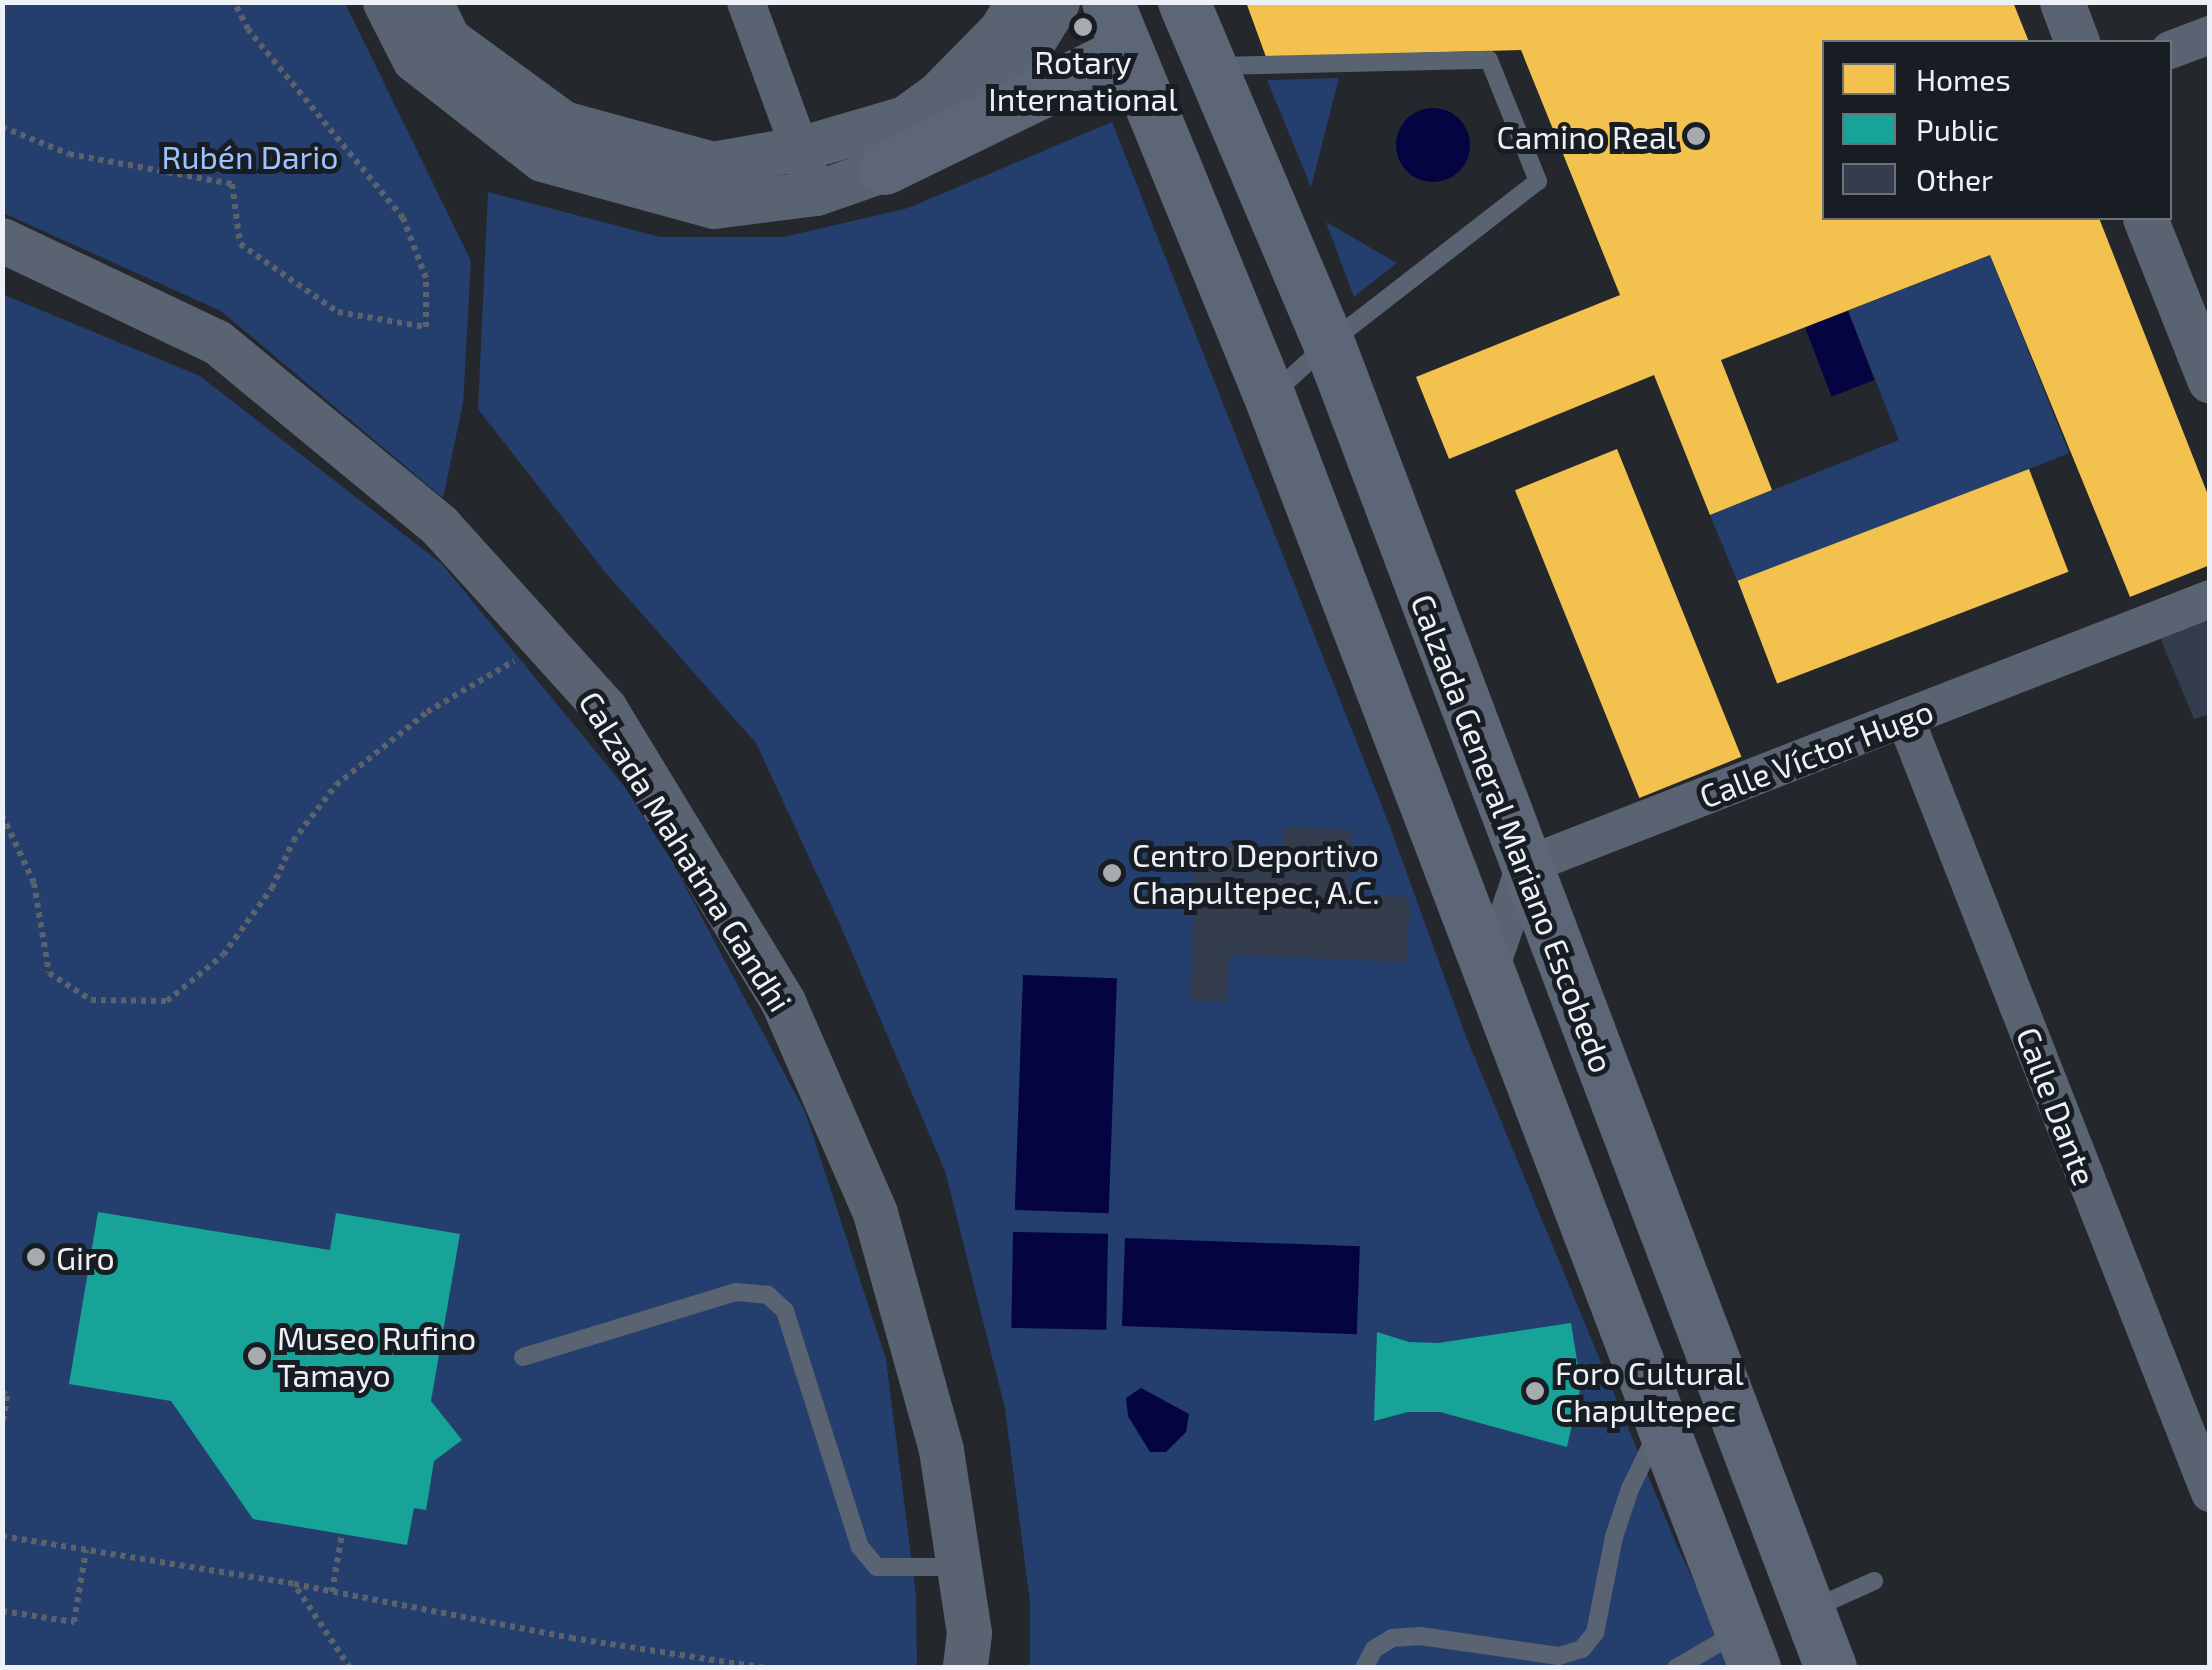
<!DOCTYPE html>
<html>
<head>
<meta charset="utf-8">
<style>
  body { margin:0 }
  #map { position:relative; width:2212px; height:1670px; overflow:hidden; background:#24272b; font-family:"Exo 2",sans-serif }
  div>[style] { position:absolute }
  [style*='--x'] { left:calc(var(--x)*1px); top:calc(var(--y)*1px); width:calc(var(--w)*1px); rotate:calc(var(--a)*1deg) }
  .green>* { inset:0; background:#243f6d }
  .water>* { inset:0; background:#030441; transform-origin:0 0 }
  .round { border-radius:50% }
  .homes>* { inset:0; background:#f2c14e; transform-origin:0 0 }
  .public>* { inset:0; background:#17a398 }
  .building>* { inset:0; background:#333d4d }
  .path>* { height:6px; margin-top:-3px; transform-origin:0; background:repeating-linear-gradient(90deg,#5b626b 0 5px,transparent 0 10px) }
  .service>* { height:18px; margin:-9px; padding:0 9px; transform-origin:9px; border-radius:9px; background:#5a6372 }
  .minor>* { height:38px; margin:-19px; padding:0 19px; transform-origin:19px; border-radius:19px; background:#5a6372 }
  .tertiary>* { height:45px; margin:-22.5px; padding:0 22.5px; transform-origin:22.5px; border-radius:22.5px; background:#5a6372 }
  .secondary>* { height:52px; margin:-26px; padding:0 26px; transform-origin:26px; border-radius:26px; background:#5c6676 }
  .dots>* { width:28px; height:28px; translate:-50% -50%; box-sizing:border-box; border:5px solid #181d24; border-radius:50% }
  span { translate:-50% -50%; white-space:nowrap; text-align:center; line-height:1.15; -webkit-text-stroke:10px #181d24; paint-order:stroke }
  .poi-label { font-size:32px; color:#edf0f6 }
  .right { translate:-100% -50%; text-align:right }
  .left { translate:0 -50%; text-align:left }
  .park-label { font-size:32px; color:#9dc2fd }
  .street-label { font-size:32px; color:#edf0f6 }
  .frame { position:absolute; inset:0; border:5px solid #edf0f6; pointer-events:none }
  .legend { position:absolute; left:1822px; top:40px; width:350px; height:180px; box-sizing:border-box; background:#181d24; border:2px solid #6d7178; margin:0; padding:12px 18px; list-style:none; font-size:30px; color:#edf0f6 }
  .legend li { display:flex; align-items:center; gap:20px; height:50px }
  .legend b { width:50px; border:2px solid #6d7178 }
</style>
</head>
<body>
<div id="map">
  <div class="green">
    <i style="clip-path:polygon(3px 2px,345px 3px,471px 261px,463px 403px,443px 498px,221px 311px,3px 213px)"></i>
    <i style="clip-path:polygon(1339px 78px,1311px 187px,1267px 80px)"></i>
    <i style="clip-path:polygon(1112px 122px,1389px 824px,1465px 1034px,1675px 1541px,1733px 1667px,1030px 1667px,1030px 1602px,1005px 1408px,945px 1171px,839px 922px,756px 743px,605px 572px,478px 409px,488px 192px,660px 237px,784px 237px,908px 208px)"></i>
    <i style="clip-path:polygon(1326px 222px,1397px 263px,1354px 297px)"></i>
    <i style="clip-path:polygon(1990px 255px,2069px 453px,1739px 585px,1710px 515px,1899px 440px,1848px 311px)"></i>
    <i style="clip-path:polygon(2px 294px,200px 376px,442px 564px,647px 814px,806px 1114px,886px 1359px,916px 1596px,917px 1667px,3px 1667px)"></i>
  </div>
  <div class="water">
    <i class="round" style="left:1396px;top:108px;width:74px;height:74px"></i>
    <i style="left:1848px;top:311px;width:74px;height:46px;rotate:69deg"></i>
    <i style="left:1023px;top:975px;width:94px;height:235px;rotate:2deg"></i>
    <i style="left:1013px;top:1232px;width:95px;height:96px;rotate:1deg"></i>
    <i style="left:1125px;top:1238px;width:235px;height:88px;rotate:2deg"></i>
    <i style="clip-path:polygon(1141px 1388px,1189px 1414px,1186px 1432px,1166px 1452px,1150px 1452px,1128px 1416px,1126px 1398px)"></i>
  </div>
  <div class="homes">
    <i style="clip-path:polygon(1246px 2px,2013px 2px,2029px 42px,1824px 42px,1824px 218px,2099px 218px,2210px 500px,2210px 565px,2130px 597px,1990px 255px,1721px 360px,1772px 490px,1710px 515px,1654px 375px,1449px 459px,1416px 377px,1620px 295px,1521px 50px,1266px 57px)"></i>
    <i style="left:1617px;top:449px;width:332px;height:110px;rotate:68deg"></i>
    <i style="left:2029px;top:469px;width:110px;height:312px;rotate:69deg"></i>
  </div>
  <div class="public">
    <i style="clip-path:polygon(98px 1212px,330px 1250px,336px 1213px,460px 1234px,431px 1401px,462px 1440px,434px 1461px,426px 1510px,414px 1508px,407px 1545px,253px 1519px,171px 1401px,69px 1384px)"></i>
    <i style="clip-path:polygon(1571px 1323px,1581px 1385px,1567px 1447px,1440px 1412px,1408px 1412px,1374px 1421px,1377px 1332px,1409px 1342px,1438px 1343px)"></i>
  </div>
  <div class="building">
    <i style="clip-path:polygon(2210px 615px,2210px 714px,2194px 719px,2159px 635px)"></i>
    <i style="clip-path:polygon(1284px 827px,1352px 830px,1349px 894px,1410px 897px,1407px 962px,1229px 955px,1227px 1002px,1190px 1000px,1196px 844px,1283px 848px)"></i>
  </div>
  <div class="path">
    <i style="--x:2;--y:127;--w:72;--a:21.9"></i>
    <i style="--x:69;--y:154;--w:166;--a:10.4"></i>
    <i style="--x:232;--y:184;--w:61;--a:82.4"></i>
    <i style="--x:240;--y:244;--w:119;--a:34.8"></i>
    <i style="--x:338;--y:312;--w:89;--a:9.7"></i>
    <i style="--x:426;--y:327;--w:49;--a:-90"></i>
    <i style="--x:426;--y:278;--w:64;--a:-111"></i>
    <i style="--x:403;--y:218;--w:244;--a:-129.4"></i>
    <i style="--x:248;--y:29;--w:30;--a:-117"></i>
    <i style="--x:2;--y:815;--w:75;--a:64.8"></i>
    <i style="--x:34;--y:883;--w:91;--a:80.5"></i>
    <i style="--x:49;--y:973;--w:50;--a:32.7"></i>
    <i style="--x:91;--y:1000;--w:76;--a:0.8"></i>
    <i style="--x:167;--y:1001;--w:72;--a:-39.4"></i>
    <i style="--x:223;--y:955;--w:83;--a:-53.8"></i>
    <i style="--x:272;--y:888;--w:51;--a:-65.9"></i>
    <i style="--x:293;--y:841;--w:71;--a:-52.5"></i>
    <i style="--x:336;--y:785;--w:117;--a:-38.7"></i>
    <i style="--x:427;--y:712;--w:101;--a:-30.4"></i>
    <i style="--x:2;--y:1391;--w:7;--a:45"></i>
    <i style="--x:7;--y:1396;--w:32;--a:99"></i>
    <i style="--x:2;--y:1536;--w:296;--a:9.3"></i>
    <i style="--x:332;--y:1592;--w:59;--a:-80.2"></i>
    <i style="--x:2;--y:1611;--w:73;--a:8.7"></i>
    <i style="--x:74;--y:1622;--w:73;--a:-80.5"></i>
    <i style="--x:350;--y:1668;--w:101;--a:-123.7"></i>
    <i style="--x:294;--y:1584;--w:282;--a:11"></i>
    <i style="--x:571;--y:1638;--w:195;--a:8.8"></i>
  </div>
  <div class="service">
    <i style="--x:1217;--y:66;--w:272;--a:-1.3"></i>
    <i style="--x:1489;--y:60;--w:131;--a:68"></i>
    <i style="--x:1538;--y:181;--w:264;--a:142.2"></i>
    <i style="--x:1329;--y:343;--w:73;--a:137.8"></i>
    <i style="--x:523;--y:1357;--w:223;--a:-17"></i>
    <i style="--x:736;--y:1292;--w:32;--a:5"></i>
    <i style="--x:768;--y:1295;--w:23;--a:43"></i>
    <i style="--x:785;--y:1311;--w:248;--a:72.4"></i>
    <i style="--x:860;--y:1547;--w:26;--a:50"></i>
    <i style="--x:877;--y:1567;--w:81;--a:0"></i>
    <i style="--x:1814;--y:1608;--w:66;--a:-24.2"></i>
    <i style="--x:1364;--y:1668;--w:21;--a:-62"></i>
    <i style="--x:1374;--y:1649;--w:21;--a:-31"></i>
    <i style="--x:1392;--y:1638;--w:28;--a:-4"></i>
    <i style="--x:1420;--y:1636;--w:140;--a:8.2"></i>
    <i style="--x:1559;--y:1656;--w:24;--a:-17"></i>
    <i style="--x:1582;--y:1649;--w:21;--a:-51"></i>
    <i style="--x:1595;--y:1633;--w:98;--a:-78.8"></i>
    <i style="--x:1614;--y:1537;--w:51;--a:-71.6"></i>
    <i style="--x:1630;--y:1489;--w:62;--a:-64.3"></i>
    <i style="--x:1676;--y:1668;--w:69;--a:-30.3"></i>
  </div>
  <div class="minor">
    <i style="--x:746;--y:2;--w:203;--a:69.9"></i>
    <i style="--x:2170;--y:50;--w:43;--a:-20.6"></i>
    <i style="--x:1905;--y:718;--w:833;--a:68.52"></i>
    <i style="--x:1489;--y:972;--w:112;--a:-71.2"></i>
    <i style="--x:1525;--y:866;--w:735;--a:-21.29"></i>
  </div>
  <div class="tertiary">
    <i style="--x:385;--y:2;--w:64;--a:63"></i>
    <i style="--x:414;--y:59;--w:162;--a:38"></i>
    <i style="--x:542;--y:159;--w:178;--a:15.3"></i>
    <i style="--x:714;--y:206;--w:103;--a:-7.3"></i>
    <i style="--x:816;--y:193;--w:73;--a:-19.2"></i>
    <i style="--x:885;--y:169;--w:121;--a:-34.2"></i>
    <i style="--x:985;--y:101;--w:65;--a:-50"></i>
    <i style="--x:1027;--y:51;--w:57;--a:-58.5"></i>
    <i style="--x:430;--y:2;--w:41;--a:64.1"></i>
    <i style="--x:448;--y:39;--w:142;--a:36.1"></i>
    <i style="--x:563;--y:123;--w:156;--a:15.3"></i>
    <i style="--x:713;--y:164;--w:90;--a:-10.2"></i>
    <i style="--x:802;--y:148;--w:107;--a:-16.2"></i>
    <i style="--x:905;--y:118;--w:41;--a:-36"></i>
    <i style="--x:938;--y:94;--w:90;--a:-45.5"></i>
    <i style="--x:1001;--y:30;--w:33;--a:-59"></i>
    <i style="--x:2062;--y:2;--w:43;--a:69.4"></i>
    <i style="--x:2145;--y:218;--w:175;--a:68.3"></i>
    <i style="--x:2;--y:240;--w:238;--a:25.4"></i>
    <i style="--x:217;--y:342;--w:288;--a:39.5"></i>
    <i style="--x:439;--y:525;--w:248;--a:47.9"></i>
    <i style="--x:605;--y:709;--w:343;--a:58.7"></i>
    <i style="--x:783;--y:1002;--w:230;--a:66.4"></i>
    <i style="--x:875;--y:1213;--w:246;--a:74.4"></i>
    <i style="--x:941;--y:1450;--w:185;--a:81.3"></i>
    <i style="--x:969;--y:1633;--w:35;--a:97"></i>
  </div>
  <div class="secondary">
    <i style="--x:1108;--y:2;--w:427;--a:67.7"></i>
    <i style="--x:1270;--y:397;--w:1360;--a:69.11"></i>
    <i style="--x:1184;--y:2;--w:371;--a:67"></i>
    <i style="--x:1329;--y:343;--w:1417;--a:69.25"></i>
    <i style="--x:885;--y:169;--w:269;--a:-26"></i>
  </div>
  <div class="dots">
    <i style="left:1083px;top:27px;background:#a7aaaf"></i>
    <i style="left:1696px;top:136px;background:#a7aaaf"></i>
    <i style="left:1112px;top:873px;background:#a7aaaf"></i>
    <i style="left:36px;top:1257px;background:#a7aaaf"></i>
    <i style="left:257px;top:1356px;background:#a7aaaf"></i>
    <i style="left:1535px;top:1391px;background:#a7aaaf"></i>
  </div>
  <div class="poi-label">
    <span style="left:1083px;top:80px">Rotary<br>International</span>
    <span class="right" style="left:1676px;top:136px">Camino Real</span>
    <span class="left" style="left:1132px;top:873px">Centro Deportivo<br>Chapultepec, A.C.</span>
    <span class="left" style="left:56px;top:1257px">Giro</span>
    <span class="left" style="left:277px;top:1356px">Museo Rufino<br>Tamayo</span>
    <span class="left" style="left:1555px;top:1391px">Foro Cultural<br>Chapultepec</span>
  </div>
  <div class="park-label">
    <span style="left:250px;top:156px">Rubén Dario</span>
  </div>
  <div class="street-label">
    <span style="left:1816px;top:753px;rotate:-21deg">Calle Víctor Hugo</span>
    <span style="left:1513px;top:833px;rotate:69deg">Calzada General Mariano Escobedo</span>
    <span style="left:686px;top:851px;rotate:58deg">Calzada Mahatma Gandhi</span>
    <span style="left:2057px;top:1106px;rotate:69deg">Calle Dante</span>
  </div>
  <div class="frame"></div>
  <ul class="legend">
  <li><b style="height:28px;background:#f2c14e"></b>Homes</li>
  <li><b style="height:28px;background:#17a398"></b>Public</li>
  <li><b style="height:28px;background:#333d4d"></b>Other</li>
  </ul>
</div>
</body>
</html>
